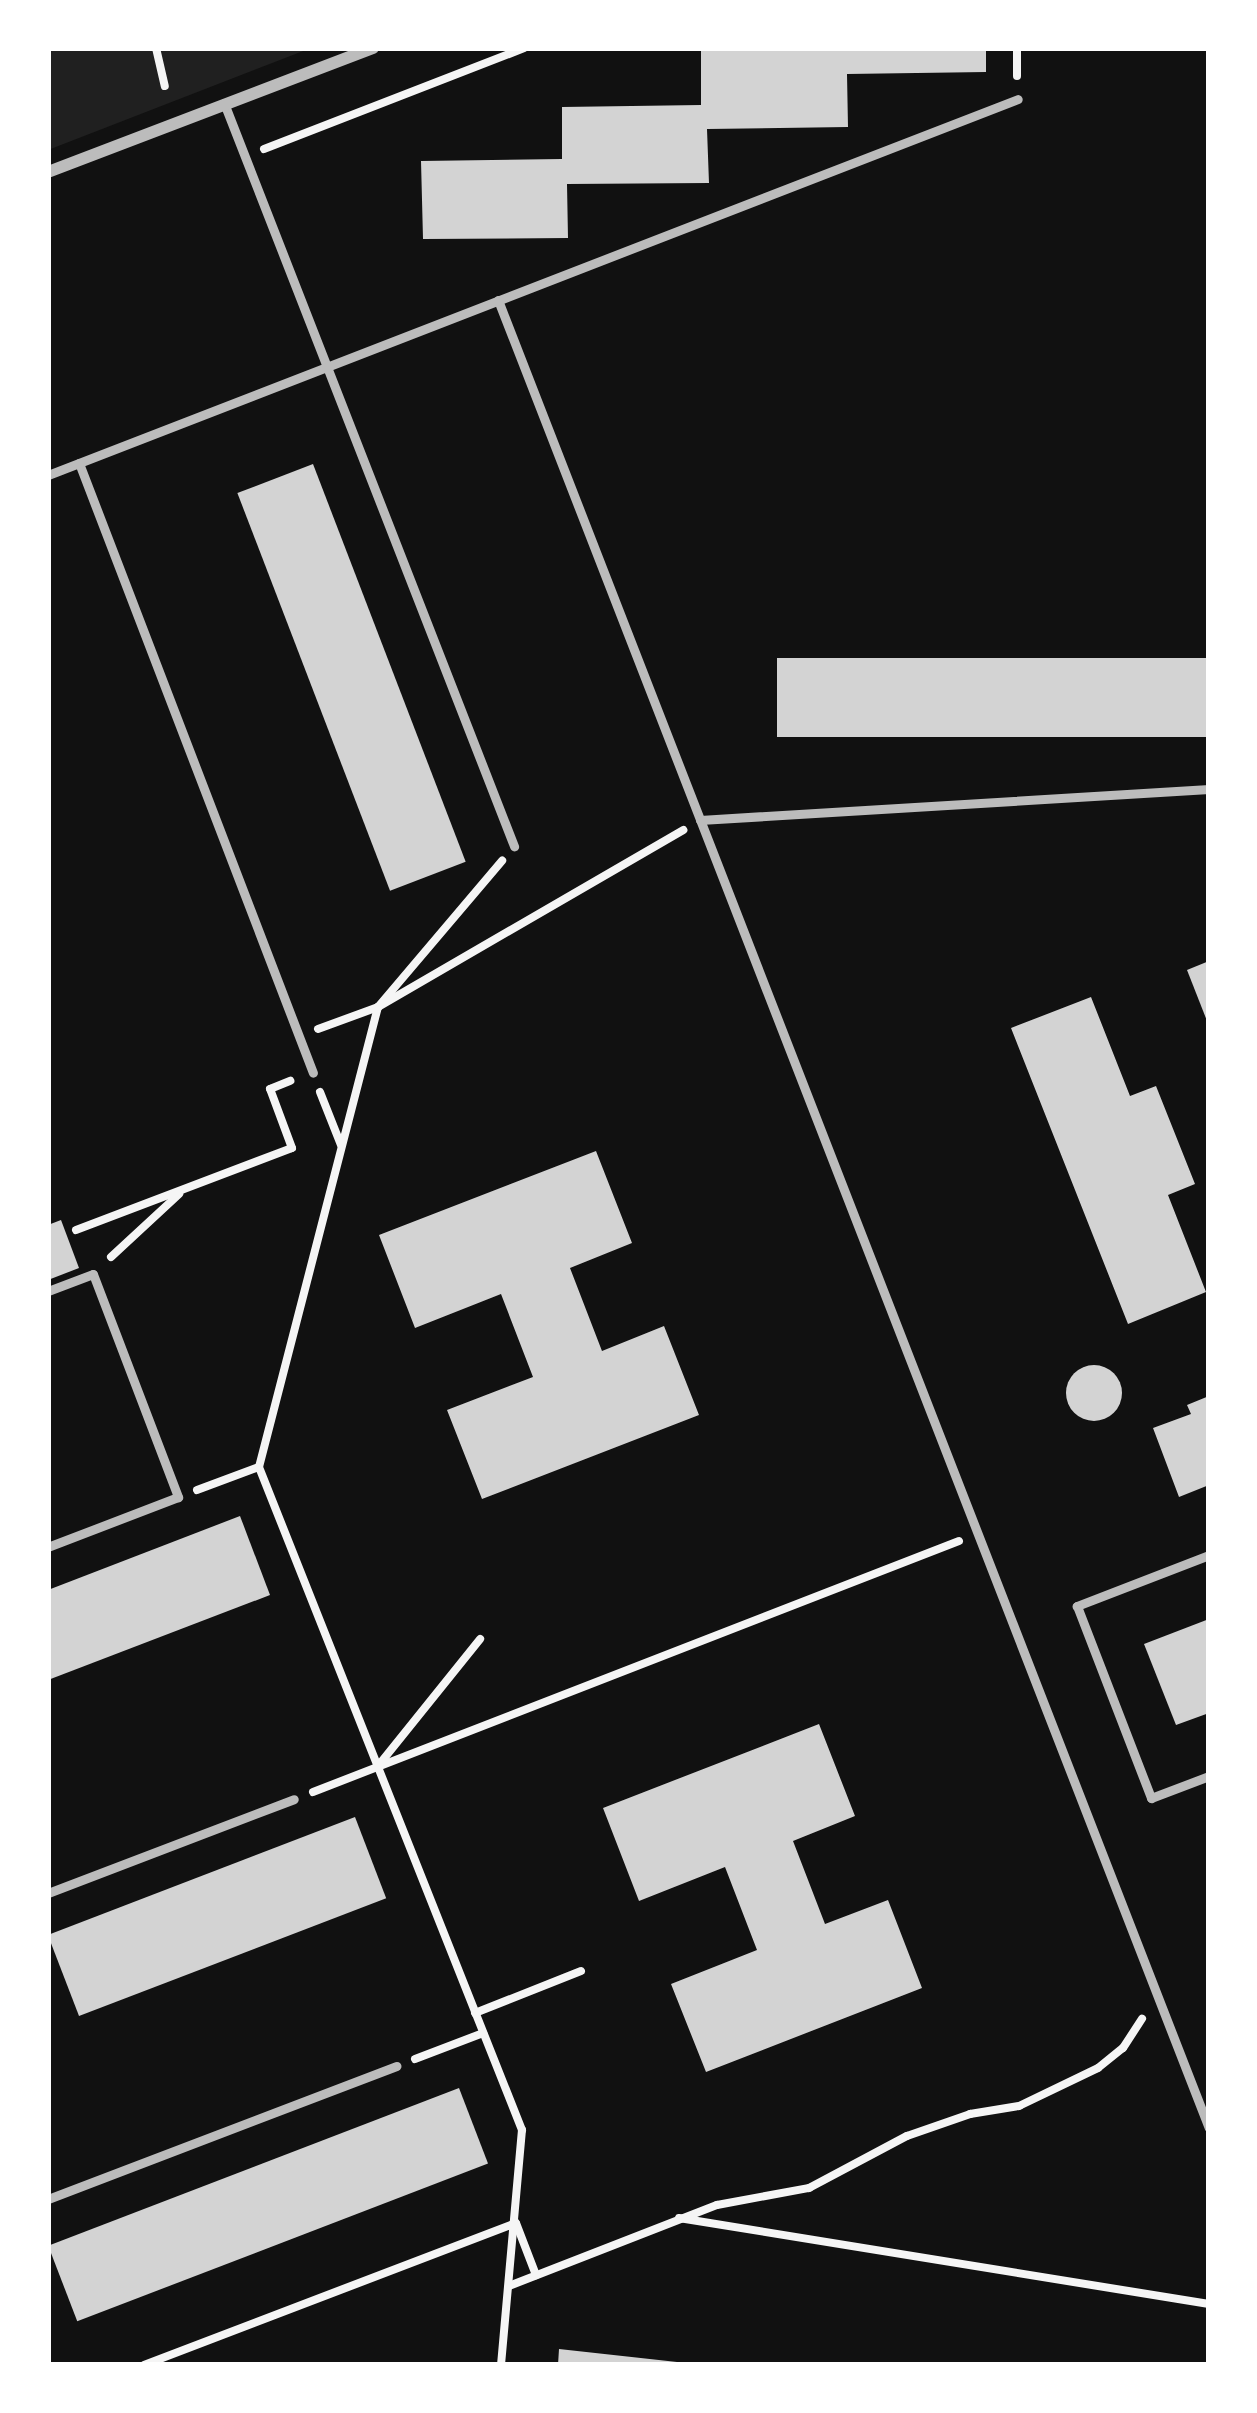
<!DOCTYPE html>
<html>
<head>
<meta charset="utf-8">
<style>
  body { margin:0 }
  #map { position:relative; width:1257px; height:2413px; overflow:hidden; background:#111; font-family:"Alegreya Sans",sans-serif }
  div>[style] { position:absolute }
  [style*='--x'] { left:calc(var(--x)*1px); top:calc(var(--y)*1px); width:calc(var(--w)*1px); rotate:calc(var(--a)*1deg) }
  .green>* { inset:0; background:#202020 }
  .building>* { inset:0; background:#d3d3d3; transform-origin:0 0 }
  .round { border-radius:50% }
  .path>* { height:8px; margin:-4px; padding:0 4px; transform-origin:4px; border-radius:4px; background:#f5f5f5 }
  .service>* { height:9px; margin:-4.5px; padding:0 4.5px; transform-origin:4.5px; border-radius:4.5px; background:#bcbcbc }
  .minor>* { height:12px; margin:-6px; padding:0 6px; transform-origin:6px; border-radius:6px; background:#bcbcbc }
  span { translate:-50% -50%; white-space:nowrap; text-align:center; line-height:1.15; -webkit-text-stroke:10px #fff; paint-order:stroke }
  .frame { position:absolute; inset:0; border:51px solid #fff; pointer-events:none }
</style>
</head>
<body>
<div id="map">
  <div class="green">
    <i style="clip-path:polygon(48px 48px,311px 48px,48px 150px)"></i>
  </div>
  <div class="building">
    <i style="clip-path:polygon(986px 48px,986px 72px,847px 74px,848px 127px,707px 129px,709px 183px,567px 184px,568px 238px,423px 239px,421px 161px,562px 159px,562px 107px,701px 105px,701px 51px)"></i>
    <i style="left:313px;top:464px;width:426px;height:81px;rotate:69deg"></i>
    <i style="left:1209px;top:658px;width:79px;height:432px;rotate:90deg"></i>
    <i style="clip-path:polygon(1209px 961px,1209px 1026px,1187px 970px)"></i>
    <i style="clip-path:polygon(1091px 997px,1130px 1096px,1156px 1086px,1195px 1184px,1168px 1195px,1206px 1292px,1128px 1324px,1011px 1028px)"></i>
    <i style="clip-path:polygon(596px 1151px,632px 1243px,570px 1268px,602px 1351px,664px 1326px,699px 1415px,482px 1499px,447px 1410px,533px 1377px,501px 1294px,415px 1328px,379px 1235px)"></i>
    <i style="clip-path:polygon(61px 1220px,79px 1268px,48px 1280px,48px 1225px)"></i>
    <i class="round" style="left:1066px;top:1365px;width:56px;height:56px"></i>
    <i style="clip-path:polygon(1209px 1396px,1209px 1485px,1179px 1497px,1153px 1428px,1191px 1414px,1187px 1405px)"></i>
    <i style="clip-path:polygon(240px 1516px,270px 1595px,48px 1680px,48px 1590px)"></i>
    <i style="clip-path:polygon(1209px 1619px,1209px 1713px,1176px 1725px,1144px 1644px)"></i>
    <i style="clip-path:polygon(819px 1724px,855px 1816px,793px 1841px,825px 1924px,888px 1900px,922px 1988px,706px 2072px,671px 1984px,757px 1950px,725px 1867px,639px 1901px,603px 1808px)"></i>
    <i style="left:355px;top:1817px;width:87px;height:329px;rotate:69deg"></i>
    <i style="left:459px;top:2088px;width:81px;height:440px;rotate:69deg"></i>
    <i style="clip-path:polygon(559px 2349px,677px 2362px,677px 2365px,558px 2365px)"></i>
  </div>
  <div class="path">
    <i style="--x:156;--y:48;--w:39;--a:77"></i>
    <i style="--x:1017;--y:48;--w:28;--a:90"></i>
    <i style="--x:264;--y:149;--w:279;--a:-21.2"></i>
    <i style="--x:318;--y:1029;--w:64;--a:-20.1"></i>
    <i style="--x:378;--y:1007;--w:353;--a:-30.1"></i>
    <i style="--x:320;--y:1092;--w:57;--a:68.4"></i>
    <i style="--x:76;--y:1230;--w:231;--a:-20.8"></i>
    <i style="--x:292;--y:1148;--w:63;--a:-110.4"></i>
    <i style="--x:270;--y:1089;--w:22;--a:-22"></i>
    <i style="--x:111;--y:1257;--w:93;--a:-42.8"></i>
    <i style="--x:197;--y:1490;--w:66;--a:-20.4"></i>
    <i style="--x:378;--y:1766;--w:163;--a:-51.2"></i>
    <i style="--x:313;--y:1792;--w:693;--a:-21.23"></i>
    <i style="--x:475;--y:2013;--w:114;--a:-21.6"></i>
    <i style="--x:415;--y:2059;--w:73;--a:-20.9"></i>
    <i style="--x:679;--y:2218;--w:537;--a:9.22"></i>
    <i style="--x:509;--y:2286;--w:223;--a:-21.3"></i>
    <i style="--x:717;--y:2205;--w:94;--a:-10.5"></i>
    <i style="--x:809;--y:2188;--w:111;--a:-28"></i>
    <i style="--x:907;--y:2136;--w:67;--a:-19.2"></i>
    <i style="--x:970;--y:2114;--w:50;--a:-9.3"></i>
    <i style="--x:1019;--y:2106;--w:88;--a:-25.7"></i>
    <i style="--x:1098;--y:2068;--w:32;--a:-39"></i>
    <i style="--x:1123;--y:2048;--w:35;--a:-57"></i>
    <i style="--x:144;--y:2365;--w:398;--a:-20.9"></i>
    <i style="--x:516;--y:2223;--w:56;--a:69"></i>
    <i style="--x:501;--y:2365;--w:236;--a:-84.9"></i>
    <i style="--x:522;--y:2130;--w:713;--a:-111.64"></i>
    <i style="--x:259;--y:1467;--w:475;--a:-75.5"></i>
    <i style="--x:378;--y:1007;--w:192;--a:-49.7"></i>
  </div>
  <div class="service">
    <i style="--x:224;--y:103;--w:798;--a:68.68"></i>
    <i style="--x:498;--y:300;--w:1961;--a:68.75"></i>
    <i style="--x:79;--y:463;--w:653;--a:69.01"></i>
    <i style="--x:48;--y:475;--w:1040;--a:-21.19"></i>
    <i style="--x:700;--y:820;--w:510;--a:-3.49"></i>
    <i style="--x:48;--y:1291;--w:48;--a:-20.7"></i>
    <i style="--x:93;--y:1274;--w:239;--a:69.1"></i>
    <i style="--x:178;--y:1497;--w:139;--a:159"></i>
    <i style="--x:1209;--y:1555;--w:142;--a:158.9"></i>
    <i style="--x:1077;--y:1606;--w:206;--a:68.9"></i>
    <i style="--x:1151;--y:1798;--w:62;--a:-20.8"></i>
    <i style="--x:48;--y:1893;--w:263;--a:-20.9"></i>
    <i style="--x:48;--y:2199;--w:373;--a:-20.9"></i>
  </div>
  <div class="minor">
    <i style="--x:48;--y:172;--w:348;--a:-20.9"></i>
  </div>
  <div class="frame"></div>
</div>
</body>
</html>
